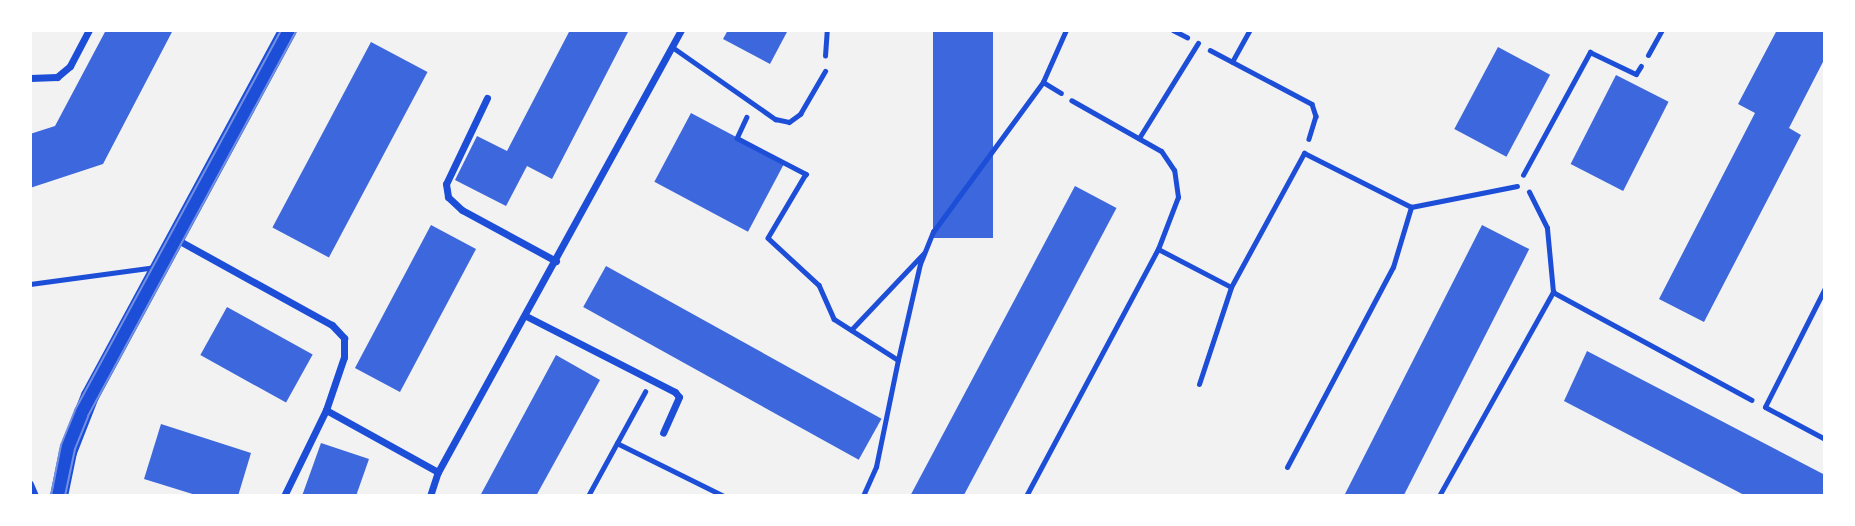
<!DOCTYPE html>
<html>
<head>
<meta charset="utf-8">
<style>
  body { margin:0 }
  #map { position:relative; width:1855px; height:526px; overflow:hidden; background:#f2f2f2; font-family:Lora,serif }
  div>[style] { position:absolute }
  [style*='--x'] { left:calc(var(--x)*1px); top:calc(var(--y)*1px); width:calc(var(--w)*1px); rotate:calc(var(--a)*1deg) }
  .building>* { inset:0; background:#3d67dc; transform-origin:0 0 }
  .path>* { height:4.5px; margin:-2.25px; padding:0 2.25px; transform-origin:2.25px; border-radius:2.25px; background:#1d4ed8 }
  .service>* { height:5px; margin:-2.5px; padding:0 2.5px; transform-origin:2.5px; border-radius:2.5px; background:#1d4ed8 }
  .minor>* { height:7px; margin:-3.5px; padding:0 3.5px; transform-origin:3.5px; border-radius:3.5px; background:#1d4ed8 }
  .primary>* { height:18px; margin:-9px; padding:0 9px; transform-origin:9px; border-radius:9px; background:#1d4ed8 }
  .tram>* { height:2px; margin:-1px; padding:0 1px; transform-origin:1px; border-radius:1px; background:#7290e2 }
  span { translate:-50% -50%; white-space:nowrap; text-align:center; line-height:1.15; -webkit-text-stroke:6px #fff; paint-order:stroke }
  .frame { position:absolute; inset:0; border:32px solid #fff; pointer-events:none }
</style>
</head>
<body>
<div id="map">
  <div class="building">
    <i style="clip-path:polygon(106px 30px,173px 30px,103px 164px,30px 188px,30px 134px,55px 126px)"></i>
    <i style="clip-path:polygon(570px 30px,629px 30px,552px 179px,527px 166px,506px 206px,455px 180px,477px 136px,507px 151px)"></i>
    <i style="clip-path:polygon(728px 30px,788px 30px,770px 64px,723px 39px)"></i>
    <i style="left:933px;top:30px;width:60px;height:208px"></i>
    <i style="clip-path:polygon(1777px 30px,1825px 30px,1825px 58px,1789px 128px,1801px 135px,1704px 322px,1659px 299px,1755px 113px,1738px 104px)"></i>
    <i style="left:371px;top:42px;width:64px;height:210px;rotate:28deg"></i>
    <i style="left:1498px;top:47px;width:59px;height:93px;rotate:28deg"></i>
    <i style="left:1616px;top:75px;width:59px;height:100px;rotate:27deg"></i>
    <i style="left:691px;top:113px;width:106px;height:78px;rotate:28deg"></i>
    <i style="left:1075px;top:186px;width:47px;height:350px;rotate:28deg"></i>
    <i style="left:431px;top:225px;width:51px;height:162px;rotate:28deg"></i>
    <i style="left:1482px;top:225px;width:53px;height:306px;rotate:27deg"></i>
    <i style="left:606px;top:266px;width:315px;height:47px;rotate:29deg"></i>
    <i style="left:227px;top:307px;width:98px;height:55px;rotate:29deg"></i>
    <i style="clip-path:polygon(1587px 351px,1825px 475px,1825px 496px,1746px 496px,1564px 401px)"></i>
    <i style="clip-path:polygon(556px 355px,600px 380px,536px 496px,480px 496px)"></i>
    <i style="clip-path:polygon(161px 424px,251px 453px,238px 496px,199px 496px,144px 479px)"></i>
    <i style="clip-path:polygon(321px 443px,369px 459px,356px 496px,302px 496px)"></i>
  </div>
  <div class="path">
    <i style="--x:1173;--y:30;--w:16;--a:27"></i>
    <i style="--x:1210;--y:50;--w:115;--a:27.9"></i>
    <i style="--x:1312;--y:104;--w:13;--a:72"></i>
    <i style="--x:1316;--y:116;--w:24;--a:107"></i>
    <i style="--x:825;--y:56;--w:26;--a:-86"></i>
    <i style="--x:1232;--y:62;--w:37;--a:-61"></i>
    <i style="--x:1043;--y:82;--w:57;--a:-66.1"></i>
    <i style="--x:747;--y:117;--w:23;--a:115"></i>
    <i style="--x:737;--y:138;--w:78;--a:27.6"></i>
    <i style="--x:806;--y:174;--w:74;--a:120.7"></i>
    <i style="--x:768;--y:238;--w:69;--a:42.7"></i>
    <i style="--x:819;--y:285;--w:37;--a:66"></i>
    <i style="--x:834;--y:319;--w:76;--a:32.6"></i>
    <i style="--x:898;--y:360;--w:98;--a:-77.1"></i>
    <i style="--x:920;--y:264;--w:35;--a:-68"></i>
    <i style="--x:933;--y:232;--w:186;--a:-53.7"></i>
    <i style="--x:1043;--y:82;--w:21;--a:31"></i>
    <i style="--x:1523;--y:175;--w:140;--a:-61.4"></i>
    <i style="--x:1590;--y:52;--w:51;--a:25.6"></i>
    <i style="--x:1636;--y:74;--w:9;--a:-58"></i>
    <i style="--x:1553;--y:292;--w:226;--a:28.5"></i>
    <i style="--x:851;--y:330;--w:105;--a:-46.5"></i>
    <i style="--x:617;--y:443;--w:119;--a:26.4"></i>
    <i style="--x:588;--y:496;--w:119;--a:-61.3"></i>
    <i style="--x:863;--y:496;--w:32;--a:-66"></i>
    <i style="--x:876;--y:467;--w:109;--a:-78.4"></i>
    <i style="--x:1439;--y:496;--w:234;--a:-60.8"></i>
    <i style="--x:1553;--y:292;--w:64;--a:-95.4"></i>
    <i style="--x:1547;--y:228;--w:40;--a:-116.6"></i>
  </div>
  <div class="service">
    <i style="--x:672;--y:47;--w:126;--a:35"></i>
    <i style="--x:775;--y:119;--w:14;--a:12"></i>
    <i style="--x:789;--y:122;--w:14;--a:-36"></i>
    <i style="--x:800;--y:114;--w:50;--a:-59.8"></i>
    <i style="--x:1648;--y:55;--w:29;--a:-61"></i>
    <i style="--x:1139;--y:138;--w:112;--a:-58.2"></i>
    <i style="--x:1158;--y:249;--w:82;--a:27.5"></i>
    <i style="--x:30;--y:284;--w:127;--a:-7.7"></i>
    <i style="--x:1825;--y:288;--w:133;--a:116.8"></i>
    <i style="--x:1765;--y:407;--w:68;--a:28.1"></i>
    <i style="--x:1199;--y:384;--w:102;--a:-71.7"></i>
    <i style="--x:1231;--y:287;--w:153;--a:-61.4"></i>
    <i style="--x:1304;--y:153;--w:120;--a:26.8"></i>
    <i style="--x:1287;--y:467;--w:226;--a:-62.1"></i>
    <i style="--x:1393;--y:267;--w:63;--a:-73.3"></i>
    <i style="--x:1411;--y:207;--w:108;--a:-11.2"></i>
    <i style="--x:1026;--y:496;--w:280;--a:-61.9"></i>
    <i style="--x:1158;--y:249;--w:56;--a:-69"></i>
    <i style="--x:1178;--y:197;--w:27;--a:-98"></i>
    <i style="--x:1174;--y:170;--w:23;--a:-124"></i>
    <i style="--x:1161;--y:151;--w:103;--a:-150.5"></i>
  </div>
  <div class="minor">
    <i style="--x:30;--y:78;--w:27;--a:-2"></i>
    <i style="--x:57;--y:77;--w:17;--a:-40"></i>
    <i style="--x:70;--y:66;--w:41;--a:-62.2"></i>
    <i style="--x:487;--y:98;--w:95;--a:115.5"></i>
    <i style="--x:446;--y:184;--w:13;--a:81"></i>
    <i style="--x:448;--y:197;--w:19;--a:43"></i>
    <i style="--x:462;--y:210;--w:107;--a:28.5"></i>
    <i style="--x:176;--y:239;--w:178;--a:28.9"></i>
    <i style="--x:332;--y:325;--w:18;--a:47"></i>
    <i style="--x:344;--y:338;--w:19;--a:90"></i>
    <i style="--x:344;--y:357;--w:56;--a:108.8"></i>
    <i style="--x:326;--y:410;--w:128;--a:29"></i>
    <i style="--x:526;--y:316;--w:167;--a:27"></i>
    <i style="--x:675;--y:392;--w:6;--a:51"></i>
    <i style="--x:679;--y:397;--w:39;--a:114"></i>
    <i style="--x:30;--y:484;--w:13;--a:67"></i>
    <i style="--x:284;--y:496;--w:96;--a:-64"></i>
    <i style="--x:430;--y:496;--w:25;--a:-72"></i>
    <i style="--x:438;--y:472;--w:504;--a:-61.2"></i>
  </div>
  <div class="primary">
    <i style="--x:59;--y:496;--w:45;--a:-78.4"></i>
    <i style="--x:68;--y:452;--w:60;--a:-68.6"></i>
    <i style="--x:90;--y:396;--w:416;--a:-61.6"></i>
  </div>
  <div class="tram">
    <i style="--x:51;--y:496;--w:52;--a:-78.9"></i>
    <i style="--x:61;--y:445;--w:38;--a:-68"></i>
    <i style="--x:75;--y:410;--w:432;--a:-61.5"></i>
    <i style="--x:65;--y:496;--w:48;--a:-78"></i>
    <i style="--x:75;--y:449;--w:35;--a:-68"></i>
    <i style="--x:88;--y:416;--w:439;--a:-61.6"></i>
  </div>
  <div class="frame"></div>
</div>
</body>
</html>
